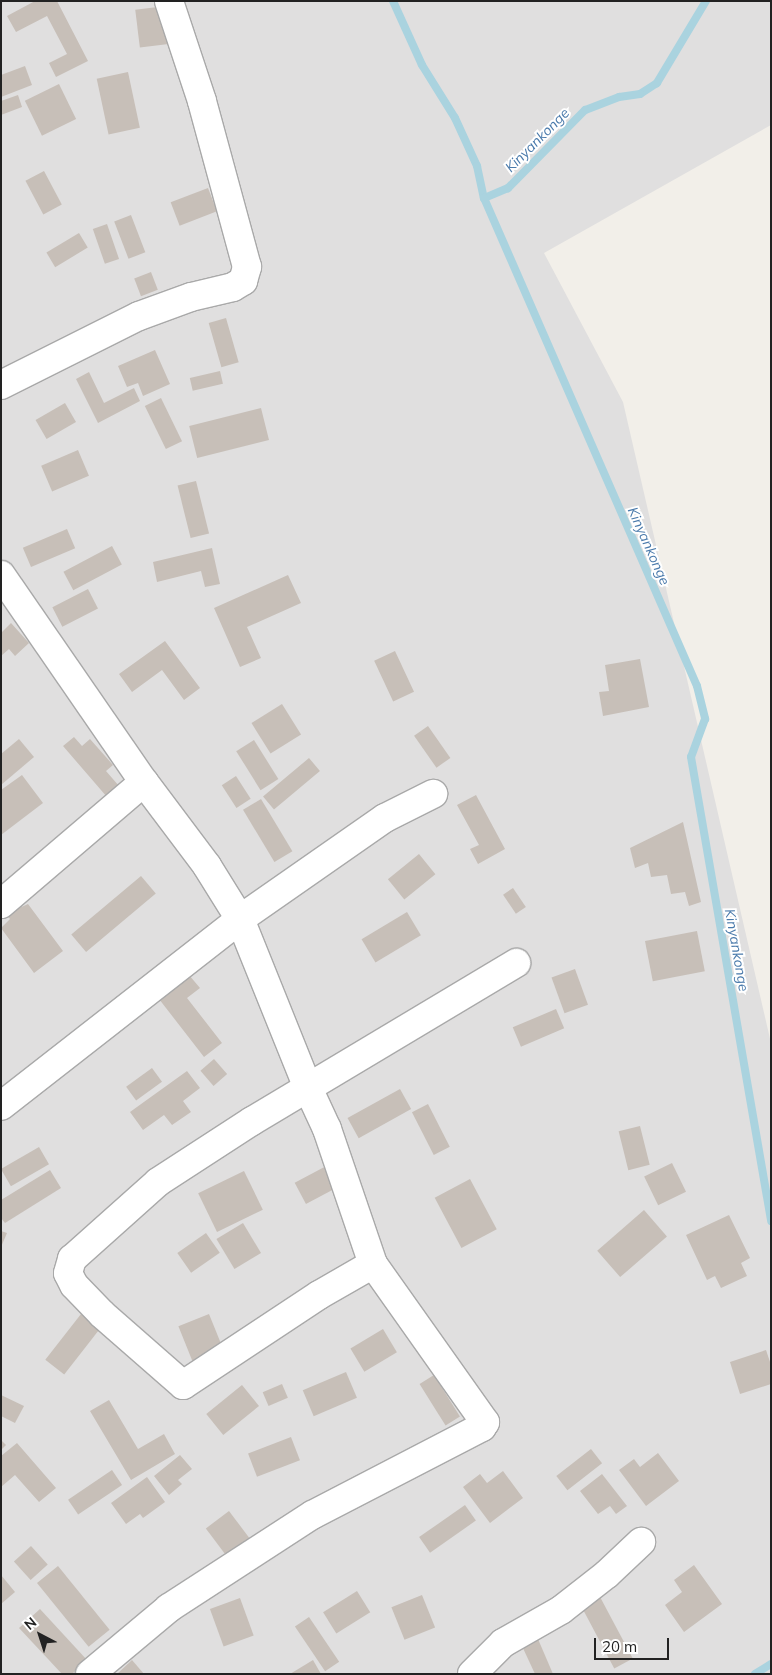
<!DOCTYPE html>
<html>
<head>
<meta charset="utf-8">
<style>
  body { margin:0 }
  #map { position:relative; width:772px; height:1675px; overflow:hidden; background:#f2efe9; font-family:Mulish,sans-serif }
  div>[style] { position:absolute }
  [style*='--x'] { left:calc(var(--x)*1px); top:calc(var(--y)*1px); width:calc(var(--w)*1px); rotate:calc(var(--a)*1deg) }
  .residential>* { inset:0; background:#e0dfdf }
  .stream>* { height:8px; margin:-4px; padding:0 4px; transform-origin:4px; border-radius:4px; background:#aad3df }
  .building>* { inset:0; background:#c7bfb8; transform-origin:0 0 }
  .roads { filter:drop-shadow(1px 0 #a9a9a9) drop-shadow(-1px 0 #a9a9a9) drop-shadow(0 1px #a9a9a9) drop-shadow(0 -1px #a9a9a9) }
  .minor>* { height:28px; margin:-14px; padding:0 14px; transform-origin:14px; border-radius:14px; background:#fff }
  span { translate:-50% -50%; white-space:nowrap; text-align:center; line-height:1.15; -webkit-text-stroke:4px #fff; paint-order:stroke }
  .water-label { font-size:14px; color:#4a7aab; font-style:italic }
  .frame { position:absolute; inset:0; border:2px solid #222; pointer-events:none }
  .north { position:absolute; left:15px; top:1610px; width:50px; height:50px; -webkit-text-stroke:4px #fff; paint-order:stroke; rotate:320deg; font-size:14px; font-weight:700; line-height:20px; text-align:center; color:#222 }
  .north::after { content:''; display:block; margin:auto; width:18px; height:22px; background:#222; clip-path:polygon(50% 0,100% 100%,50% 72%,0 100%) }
  .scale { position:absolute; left:594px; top:1638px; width:75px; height:22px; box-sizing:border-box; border:2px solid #222; border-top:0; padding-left:6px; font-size:15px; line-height:18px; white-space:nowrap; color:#222; -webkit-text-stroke:4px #fff; paint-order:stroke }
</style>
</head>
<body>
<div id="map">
  <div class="residential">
    <i style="clip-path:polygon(1px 1px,771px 1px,771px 125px,544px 253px,623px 402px,771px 1043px,771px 1674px,1px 1674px)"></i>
  </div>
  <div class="stream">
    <i style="--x:393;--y:1;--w:70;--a:65.6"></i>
    <i style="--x:422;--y:65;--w:62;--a:58.1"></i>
    <i style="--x:455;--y:118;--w:53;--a:65.4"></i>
    <i style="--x:477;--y:166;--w:33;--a:78"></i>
    <i style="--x:706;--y:1;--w:96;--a:120.9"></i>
    <i style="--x:657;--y:83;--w:20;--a:147"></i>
    <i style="--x:640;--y:94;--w:21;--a:172"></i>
    <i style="--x:619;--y:97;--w:36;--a:159"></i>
    <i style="--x:585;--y:110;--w:110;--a:134.6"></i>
    <i style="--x:508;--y:188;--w:26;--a:157"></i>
    <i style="--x:484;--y:198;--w:532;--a:66.42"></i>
    <i style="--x:697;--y:686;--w:34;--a:76"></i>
    <i style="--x:705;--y:719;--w:40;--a:110.2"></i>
    <i style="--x:691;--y:757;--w:471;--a:80.2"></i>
    <i style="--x:755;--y:1674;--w:19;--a:-32"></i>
  </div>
  <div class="building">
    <i style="clip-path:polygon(35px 1px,57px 1px,88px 61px,56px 77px,49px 63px,67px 54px,47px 16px,16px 32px,7px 16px)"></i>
    <i style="left:166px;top:6px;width:38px;height:31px;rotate:83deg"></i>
    <i style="clip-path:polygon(25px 66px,32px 85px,1px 97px,1px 75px)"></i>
    <i style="left:128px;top:72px;width:57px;height:32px;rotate:78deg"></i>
    <i style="left:59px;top:84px;width:39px;height:38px;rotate:64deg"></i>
    <i style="clip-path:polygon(18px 95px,22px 107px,1px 115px,1px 101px)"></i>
    <i style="left:44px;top:171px;width:38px;height:21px;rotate:62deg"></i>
    <i style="left:208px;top:188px;width:25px;height:40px;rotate:69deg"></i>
    <i style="left:131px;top:215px;width:40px;height:18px;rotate:69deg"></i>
    <i style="left:107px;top:224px;width:37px;height:15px;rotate:71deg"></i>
    <i style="left:79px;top:233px;width:17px;height:38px;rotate:59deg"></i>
    <i style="left:151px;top:272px;width:19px;height:18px;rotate:69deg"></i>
    <i style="left:226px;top:318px;width:46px;height:18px;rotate:74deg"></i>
    <i style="clip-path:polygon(155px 350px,170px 384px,143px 396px,138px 383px,127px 387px,118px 366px)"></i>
    <i style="left:220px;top:371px;width:13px;height:31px;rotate:77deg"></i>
    <i style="clip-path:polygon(89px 372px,104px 403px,134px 388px,140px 401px,98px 423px,76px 379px)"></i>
    <i style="left:161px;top:398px;width:48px;height:18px;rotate:64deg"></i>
    <i style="left:65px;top:403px;width:22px;height:34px;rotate:60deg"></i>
    <i style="left:261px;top:408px;width:33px;height:74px;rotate:76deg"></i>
    <i style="left:78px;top:450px;width:28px;height:40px;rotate:67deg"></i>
    <i style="left:196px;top:481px;width:54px;height:19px;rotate:76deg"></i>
    <i style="left:67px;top:529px;width:21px;height:48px;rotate:67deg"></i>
    <i style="left:112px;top:546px;width:21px;height:55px;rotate:62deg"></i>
    <i style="clip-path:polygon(212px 548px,220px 584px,205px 587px,201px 571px,157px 582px,153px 562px)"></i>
    <i style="clip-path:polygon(288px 575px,301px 603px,247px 627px,261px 658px,240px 667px,214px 608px)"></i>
    <i style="left:88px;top:589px;width:22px;height:40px;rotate:63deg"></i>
    <i style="clip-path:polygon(11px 623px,29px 643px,15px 656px,9px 649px,1px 656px,1px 633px)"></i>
    <i style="clip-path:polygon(165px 641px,200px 688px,184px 700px,162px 670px,132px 692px,119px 674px)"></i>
    <i style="left:395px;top:651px;width:45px;height:23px;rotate:65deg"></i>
    <i style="clip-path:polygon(640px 659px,649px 707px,603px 716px,599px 692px,609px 691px,605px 665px)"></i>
    <i style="left:282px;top:704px;width:36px;height:36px;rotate:58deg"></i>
    <i style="left:428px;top:726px;width:39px;height:17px;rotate:55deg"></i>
    <i style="clip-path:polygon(74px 737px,82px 746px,90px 739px,113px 765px,106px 771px,119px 786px,107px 797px,63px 746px)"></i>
    <i style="clip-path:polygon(19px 739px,34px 757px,1px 785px,1px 754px)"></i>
    <i style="left:254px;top:740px;width:46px;height:21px;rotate:58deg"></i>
    <i style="left:309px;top:758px;width:17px;height:60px;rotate:50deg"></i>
    <i style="clip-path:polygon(22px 775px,43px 803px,1px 835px,1px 790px)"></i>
    <i style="left:236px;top:776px;width:27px;height:17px;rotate:57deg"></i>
    <i style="clip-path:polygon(476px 795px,505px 849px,478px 864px,470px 849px,479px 845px,457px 805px)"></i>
    <i style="left:261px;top:799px;width:61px;height:21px;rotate:59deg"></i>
    <i style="clip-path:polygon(683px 822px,701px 902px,689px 906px,685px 892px,671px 894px,667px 875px,651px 877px,648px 863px,635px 868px,630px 848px)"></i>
    <i style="left:419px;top:854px;width:26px;height:40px;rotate:51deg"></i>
    <i style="left:141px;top:876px;width:23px;height:91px;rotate:50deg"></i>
    <i style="left:513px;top:888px;width:23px;height:12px;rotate:56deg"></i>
    <i style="clip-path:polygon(28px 904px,63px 951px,34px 973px,1px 928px,10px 919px,6px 914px)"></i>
    <i style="left:407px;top:912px;width:27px;height:53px;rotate:59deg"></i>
    <i style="left:697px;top:931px;width:41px;height:53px;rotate:79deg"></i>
    <i style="left:575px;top:969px;width:38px;height:25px;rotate:70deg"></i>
    <i style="clip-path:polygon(189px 975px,200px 988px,187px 998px,222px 1043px,204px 1057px,159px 999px)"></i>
    <i style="left:556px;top:1009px;width:21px;height:47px;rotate:67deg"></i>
    <i style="left:214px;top:1059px;width:20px;height:18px;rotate:49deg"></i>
    <i style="left:152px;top:1068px;width:17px;height:32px;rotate:54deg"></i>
    <i style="clip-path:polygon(187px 1071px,200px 1088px,183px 1101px,191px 1112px,172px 1125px,164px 1115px,143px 1130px,130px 1112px)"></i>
    <i style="left:400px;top:1089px;width:23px;height:60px;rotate:61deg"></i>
    <i style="left:428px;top:1104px;width:48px;height:18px;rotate:63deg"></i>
    <i style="left:640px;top:1126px;width:40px;height:22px;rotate:76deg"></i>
    <i style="left:39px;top:1147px;width:20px;height:44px;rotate:60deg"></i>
    <i style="left:672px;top:1163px;width:32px;height:31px;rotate:64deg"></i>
    <i style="left:330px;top:1164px;width:24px;height:40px;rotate:62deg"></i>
    <i style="clip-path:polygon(50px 1170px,61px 1188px,5px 1223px,1px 1218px,1px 1200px)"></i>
    <i style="left:244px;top:1171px;width:43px;height:51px;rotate:64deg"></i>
    <i style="left:470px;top:1179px;width:57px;height:40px;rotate:62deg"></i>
    <i style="left:644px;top:1210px;width:35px;height:62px;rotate:49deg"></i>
    <i style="clip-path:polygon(729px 1215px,750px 1258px,741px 1263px,747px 1276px,721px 1288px,715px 1276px,707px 1280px,686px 1235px)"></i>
    <i style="left:243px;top:1223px;width:35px;height:31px;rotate:59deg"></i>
    <i style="clip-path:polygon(1px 1231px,7px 1233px,1px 1247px)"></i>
    <i style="left:206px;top:1233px;width:24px;height:35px;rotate:55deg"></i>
    <i style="left:81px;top:1314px;width:24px;height:58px;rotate:38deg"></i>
    <i style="left:209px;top:1314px;width:37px;height:33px;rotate:68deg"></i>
    <i style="left:383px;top:1329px;width:27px;height:38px;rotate:59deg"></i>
    <i style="clip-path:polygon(766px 1350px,771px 1365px,771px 1384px,740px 1394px,730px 1362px)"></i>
    <i style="left:346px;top:1372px;width:28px;height:47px;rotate:67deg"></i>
    <i style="left:434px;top:1375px;width:49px;height:17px;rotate:58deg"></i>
    <i style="left:282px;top:1384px;width:15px;height:21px;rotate:67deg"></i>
    <i style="left:242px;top:1385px;width:27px;height:46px;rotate:51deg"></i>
    <i style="clip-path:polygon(1px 1395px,24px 1406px,15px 1423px,1px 1416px)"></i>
    <i style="clip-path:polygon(109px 1400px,138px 1449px,164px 1434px,175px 1454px,131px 1480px,90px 1411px)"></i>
    <i style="left:291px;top:1437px;width:25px;height:46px;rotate:69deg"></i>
    <i style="clip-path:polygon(1px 1440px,6px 1445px,1px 1450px)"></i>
    <i style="clip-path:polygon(17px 1443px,56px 1488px,39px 1502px,15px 1475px,1px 1487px,1px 1456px)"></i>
    <i style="left:591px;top:1449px;width:18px;height:44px;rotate:52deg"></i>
    <i style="clip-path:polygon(658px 1453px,679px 1481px,646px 1506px,619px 1470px,634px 1459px,640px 1467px)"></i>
    <i style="clip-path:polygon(180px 1455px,192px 1469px,178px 1480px,182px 1484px,169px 1495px,154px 1476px)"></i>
    <i style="left:112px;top:1470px;width:18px;height:53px;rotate:56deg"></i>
    <i style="clip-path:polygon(503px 1471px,523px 1498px,490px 1523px,463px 1487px,480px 1474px,487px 1483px)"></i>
    <i style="clip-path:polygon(602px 1474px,627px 1506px,616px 1514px,610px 1506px,598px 1514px,580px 1491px)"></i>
    <i style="clip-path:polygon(147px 1477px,165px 1502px,143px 1518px,140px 1514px,126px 1524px,111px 1503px)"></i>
    <i style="left:465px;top:1505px;width:19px;height:56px;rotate:55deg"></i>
    <i style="left:229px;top:1511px;width:35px;height:29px;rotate:53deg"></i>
    <i style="left:31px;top:1546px;width:25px;height:23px;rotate:48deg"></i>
    <i style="clip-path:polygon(694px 1565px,722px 1604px,684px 1632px,665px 1605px,682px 1592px,674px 1580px)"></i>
    <i style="left:58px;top:1566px;width:82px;height:27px;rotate:51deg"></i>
    <i style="clip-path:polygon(1px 1575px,15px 1592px,1px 1604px)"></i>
    <i style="left:357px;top:1591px;width:25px;height:40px;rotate:58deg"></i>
    <i style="left:422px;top:1595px;width:35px;height:33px;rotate:68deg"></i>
    <i style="left:599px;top:1595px;width:72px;height:21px;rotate:62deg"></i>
    <i style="left:240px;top:1598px;width:40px;height:32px;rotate:70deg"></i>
    <i style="clip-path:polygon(40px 1609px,87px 1660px,72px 1674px,62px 1674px,19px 1628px)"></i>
    <i style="left:309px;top:1617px;width:54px;height:17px;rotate:56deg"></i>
    <i style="clip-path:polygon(538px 1639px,553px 1674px,535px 1674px,522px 1646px)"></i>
    <i style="clip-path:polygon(132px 1660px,144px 1674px,117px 1674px)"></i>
    <i style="clip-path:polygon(313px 1660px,321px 1674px,290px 1674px)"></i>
  </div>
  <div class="roads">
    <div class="minor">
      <i style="--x:1;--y:385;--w:154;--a:-26.6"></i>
      <i style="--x:139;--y:316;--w:55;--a:-20.1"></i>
      <i style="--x:191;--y:297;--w:43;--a:-13.4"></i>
      <i style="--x:233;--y:287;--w:12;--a:-31"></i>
      <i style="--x:243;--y:281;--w:15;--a:-74"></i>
      <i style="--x:247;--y:267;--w:172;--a:-105.2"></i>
      <i style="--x:202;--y:101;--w:105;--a:-108.3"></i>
      <i style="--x:1;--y:575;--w:252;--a:55.4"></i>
      <i style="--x:144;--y:782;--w:105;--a:53.1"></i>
      <i style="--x:207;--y:866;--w:62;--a:58.1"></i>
      <i style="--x:240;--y:919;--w:182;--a:68.1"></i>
      <i style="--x:308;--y:1088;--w:45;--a:65.1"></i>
      <i style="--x:327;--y:1129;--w:143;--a:71.2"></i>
      <i style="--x:373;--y:1264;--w:194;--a:54.7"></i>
      <i style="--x:485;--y:1422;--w:6;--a:121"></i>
      <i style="--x:482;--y:1427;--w:191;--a:152.6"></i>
      <i style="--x:312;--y:1515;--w:171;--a:147"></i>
      <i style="--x:169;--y:1608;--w:103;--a:140.1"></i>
      <i style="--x:1;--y:904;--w:188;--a:-40.5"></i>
      <i style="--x:1;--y:1106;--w:303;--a:-38"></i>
      <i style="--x:240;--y:919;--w:177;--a:-34.9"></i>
      <i style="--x:385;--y:818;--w:54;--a:-26.6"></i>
      <i style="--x:373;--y:1264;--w:62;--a:150.1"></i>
      <i style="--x:319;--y:1295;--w:163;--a:146.5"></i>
      <i style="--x:183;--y:1385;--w:108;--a:-138.8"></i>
      <i style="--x:102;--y:1314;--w:40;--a:-134"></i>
      <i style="--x:74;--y:1285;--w:13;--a:-117"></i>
      <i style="--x:68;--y:1273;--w:15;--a:-74"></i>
      <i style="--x:72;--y:1259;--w:115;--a:-41.8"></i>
      <i style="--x:158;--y:1182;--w:112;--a:-33"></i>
      <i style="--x:252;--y:1121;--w:308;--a:-30.9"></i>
      <i style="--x:472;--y:1674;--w:44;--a:-45"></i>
      <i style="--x:503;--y:1643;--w:67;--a:-29.6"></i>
      <i style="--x:561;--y:1610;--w:58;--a:-38"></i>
      <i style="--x:607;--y:1574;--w:47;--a:-43.3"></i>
    </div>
  </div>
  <div class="water-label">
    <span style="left:537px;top:140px;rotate:-45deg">Kinyankonge</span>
    <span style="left:649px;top:546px;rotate:66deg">Kinyankonge</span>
    <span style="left:737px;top:950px;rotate:80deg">Kinyankonge</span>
  </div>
  <div class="frame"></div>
  <div class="north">N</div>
  <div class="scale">20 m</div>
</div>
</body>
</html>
